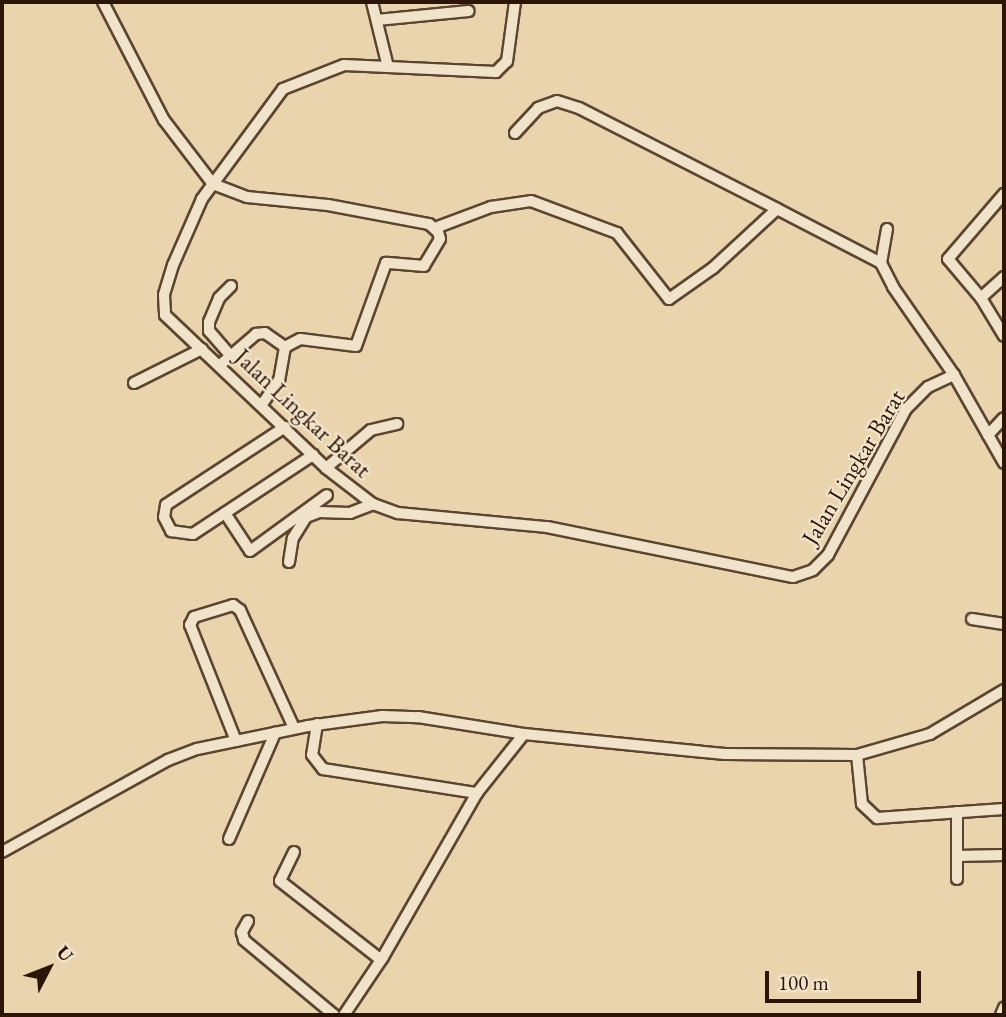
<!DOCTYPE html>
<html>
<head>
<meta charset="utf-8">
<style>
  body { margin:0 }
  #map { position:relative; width:1006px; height:1017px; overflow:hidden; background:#e9d4ae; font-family:"EB Garamond",serif }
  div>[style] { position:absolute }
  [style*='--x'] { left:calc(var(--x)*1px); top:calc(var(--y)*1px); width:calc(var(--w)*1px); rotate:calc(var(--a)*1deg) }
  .roads { filter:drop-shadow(2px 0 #5b4531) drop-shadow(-2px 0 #5b4531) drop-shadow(0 2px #5b4531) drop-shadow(0 -2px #5b4531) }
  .street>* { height:10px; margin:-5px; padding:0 5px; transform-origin:5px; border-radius:5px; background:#f1e3ca }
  span { translate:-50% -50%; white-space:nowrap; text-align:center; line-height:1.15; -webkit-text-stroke:5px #f1e3ca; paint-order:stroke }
  .street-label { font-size:24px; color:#2c1507 }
  .frame { position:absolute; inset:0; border:4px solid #2c1507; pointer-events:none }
  .north { position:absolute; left:14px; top:933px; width:70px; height:70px; -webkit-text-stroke:5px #f1e3ca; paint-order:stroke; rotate:48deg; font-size:19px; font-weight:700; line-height:28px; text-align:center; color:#2c1507 }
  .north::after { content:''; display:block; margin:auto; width:24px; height:32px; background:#2c1507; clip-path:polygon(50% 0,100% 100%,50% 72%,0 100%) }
  .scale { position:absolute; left:765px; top:971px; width:156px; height:32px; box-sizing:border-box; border:4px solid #2c1507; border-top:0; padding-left:9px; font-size:21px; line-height:24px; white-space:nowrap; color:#2c1507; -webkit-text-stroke:5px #f1e3ca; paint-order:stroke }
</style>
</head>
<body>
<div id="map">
  <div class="roads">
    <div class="street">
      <i style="--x:103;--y:2;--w:133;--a:62.7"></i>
      <i style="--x:164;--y:120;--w:81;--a:52.6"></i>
      <i style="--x:213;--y:184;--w:36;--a:21"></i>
      <i style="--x:247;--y:197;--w:81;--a:5.6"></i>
      <i style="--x:328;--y:205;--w:103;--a:10.7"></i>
      <i style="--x:429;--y:224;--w:12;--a:42"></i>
      <i style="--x:438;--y:232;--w:7;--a:74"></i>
      <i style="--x:440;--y:239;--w:31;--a:121"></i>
      <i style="--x:424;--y:266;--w:38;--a:-175"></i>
      <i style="--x:386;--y:263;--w:88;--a:109.9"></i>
      <i style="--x:356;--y:346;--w:56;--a:-172.9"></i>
      <i style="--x:300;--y:339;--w:17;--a:152"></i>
      <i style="--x:285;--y:347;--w:34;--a:100"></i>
      <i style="--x:279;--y:380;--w:29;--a:125"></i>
      <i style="--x:372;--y:2;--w:67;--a:76.2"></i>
      <i style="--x:515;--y:2;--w:60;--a:97.7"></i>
      <i style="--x:507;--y:61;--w:16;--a:135"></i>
      <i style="--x:496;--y:72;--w:152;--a:-177.4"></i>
      <i style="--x:344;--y:65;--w:66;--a:158.5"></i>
      <i style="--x:283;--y:89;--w:137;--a:126.4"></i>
      <i style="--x:202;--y:199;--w:72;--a:113.7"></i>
      <i style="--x:173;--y:265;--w:31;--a:107"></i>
      <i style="--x:164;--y:295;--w:20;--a:87"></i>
      <i style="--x:165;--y:315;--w:222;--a:43.5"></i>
      <i style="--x:326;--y:468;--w:59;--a:37.5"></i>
      <i style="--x:373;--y:504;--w:27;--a:20"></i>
      <i style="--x:398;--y:513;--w:150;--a:5.4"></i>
      <i style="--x:547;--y:527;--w:251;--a:11.5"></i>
      <i style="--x:793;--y:577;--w:21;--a:-19"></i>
      <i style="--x:813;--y:570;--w:21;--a:-45"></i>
      <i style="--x:828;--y:555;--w:166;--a:-61.9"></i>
      <i style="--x:906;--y:409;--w:31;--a:-45"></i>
      <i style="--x:928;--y:387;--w:29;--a:-25"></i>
      <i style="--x:377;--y:20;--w:92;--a:-5.6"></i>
      <i style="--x:515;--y:133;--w:34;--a:-47"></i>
      <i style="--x:538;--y:108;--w:20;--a:-20"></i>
      <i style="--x:557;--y:101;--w:23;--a:18"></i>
      <i style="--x:579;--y:108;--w:222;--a:27"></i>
      <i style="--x:435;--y:228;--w:60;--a:-20.6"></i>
      <i style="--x:491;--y:207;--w:40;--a:-8.5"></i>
      <i style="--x:531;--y:201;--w:92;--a:20.4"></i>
      <i style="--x:617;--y:233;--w:84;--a:51.8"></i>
      <i style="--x:669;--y:299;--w:54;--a:-35.2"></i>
      <i style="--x:713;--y:268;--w:87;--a:-42.7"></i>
      <i style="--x:777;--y:209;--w:117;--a:27.4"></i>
      <i style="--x:887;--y:229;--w:35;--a:100"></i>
      <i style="--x:881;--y:263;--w:27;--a:63"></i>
      <i style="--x:893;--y:287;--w:107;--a:55.3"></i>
      <i style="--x:954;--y:375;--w:101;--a:60.4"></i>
      <i style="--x:1004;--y:277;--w:31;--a:138"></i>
      <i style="--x:981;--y:298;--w:44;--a:58.8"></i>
      <i style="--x:981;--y:298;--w:51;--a:-130.2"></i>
      <i style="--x:948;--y:259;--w:86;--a:-49.3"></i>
      <i style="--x:230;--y:355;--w:32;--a:-131"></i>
      <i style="--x:209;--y:331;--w:9;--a:-90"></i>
      <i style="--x:209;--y:322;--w:26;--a:-67"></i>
      <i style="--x:219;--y:298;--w:17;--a:-45"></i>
      <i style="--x:220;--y:365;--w:48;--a:-40.7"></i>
      <i style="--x:256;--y:334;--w:9;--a:-6"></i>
      <i style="--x:265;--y:333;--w:24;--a:35"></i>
      <i style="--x:134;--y:383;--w:76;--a:-26.6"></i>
      <i style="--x:285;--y:427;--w:142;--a:146.8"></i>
      <i style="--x:166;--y:505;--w:12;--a:99"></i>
      <i style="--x:164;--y:517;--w:16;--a:63"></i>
      <i style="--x:171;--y:531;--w:22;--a:8"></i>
      <i style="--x:193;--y:534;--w:144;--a:-33.4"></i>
      <i style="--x:988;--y:435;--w:23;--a:-47"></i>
      <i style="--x:326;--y:468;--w:59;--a:-40.2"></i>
      <i style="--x:371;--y:430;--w:27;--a:-13"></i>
      <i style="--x:225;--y:513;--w:45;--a:56.7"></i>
      <i style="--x:250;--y:551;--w:95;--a:-36"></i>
      <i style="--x:289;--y:562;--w:24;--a:-81"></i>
      <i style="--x:293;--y:538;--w:25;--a:-58"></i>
      <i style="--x:306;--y:517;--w:14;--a:-21"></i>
      <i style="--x:319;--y:512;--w:31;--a:2"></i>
      <i style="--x:350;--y:513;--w:25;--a:-21"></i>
      <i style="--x:972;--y:619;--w:32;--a:9"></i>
      <i style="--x:317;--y:724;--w:31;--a:99"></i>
      <i style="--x:312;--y:755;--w:18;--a:52"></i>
      <i style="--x:323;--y:769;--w:156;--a:8.9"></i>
      <i style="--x:236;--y:741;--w:125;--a:-111.6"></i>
      <i style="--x:190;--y:625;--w:9;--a:-63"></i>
      <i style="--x:194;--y:617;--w:41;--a:-17.1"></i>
      <i style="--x:233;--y:605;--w:9;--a:36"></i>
      <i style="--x:240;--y:610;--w:130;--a:65.4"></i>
      <i style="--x:857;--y:755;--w:49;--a:84.2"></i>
      <i style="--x:862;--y:804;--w:21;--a:43"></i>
      <i style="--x:877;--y:818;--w:127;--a:-4.1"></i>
      <i style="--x:229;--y:839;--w:116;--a:-66.5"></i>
      <i style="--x:2;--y:852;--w:190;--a:-29"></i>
      <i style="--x:168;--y:760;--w:31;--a:-21"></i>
      <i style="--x:197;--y:749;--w:113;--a:-11.7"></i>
      <i style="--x:308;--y:726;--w:75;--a:-7.7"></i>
      <i style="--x:382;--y:716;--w:36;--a:2"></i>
      <i style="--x:418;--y:717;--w:107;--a:9.1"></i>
      <i style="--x:524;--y:734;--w:202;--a:5.7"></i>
      <i style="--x:725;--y:754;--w:132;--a:0.4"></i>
      <i style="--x:857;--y:755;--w:76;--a:-16"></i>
      <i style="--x:930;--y:734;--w:86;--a:-30.7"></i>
      <i style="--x:294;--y:852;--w:32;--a:116"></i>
      <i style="--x:280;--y:881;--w:128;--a:38"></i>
      <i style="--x:957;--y:856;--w:47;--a:-1.2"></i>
      <i style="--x:957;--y:879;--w:67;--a:-90"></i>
      <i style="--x:248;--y:921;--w:13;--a:119"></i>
      <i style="--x:242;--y:932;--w:8;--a:76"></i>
      <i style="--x:244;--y:940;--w:117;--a:39.8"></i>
      <i style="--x:344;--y:1015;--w:70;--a:-56.1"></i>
      <i style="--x:383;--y:957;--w:189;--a:-60.2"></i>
      <i style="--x:477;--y:793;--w:75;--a:-51.5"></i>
      <i style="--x:1001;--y:1015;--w:8;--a:-67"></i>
    </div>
  </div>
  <div class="street-label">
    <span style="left:303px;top:413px;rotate:43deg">Jalan Lingkar Barat</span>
    <span style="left:853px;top:467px;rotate:-59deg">Jalan Lingkar Barat</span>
  </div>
  <div class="frame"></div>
  <div class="north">U</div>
  <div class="scale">100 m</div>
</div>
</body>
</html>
